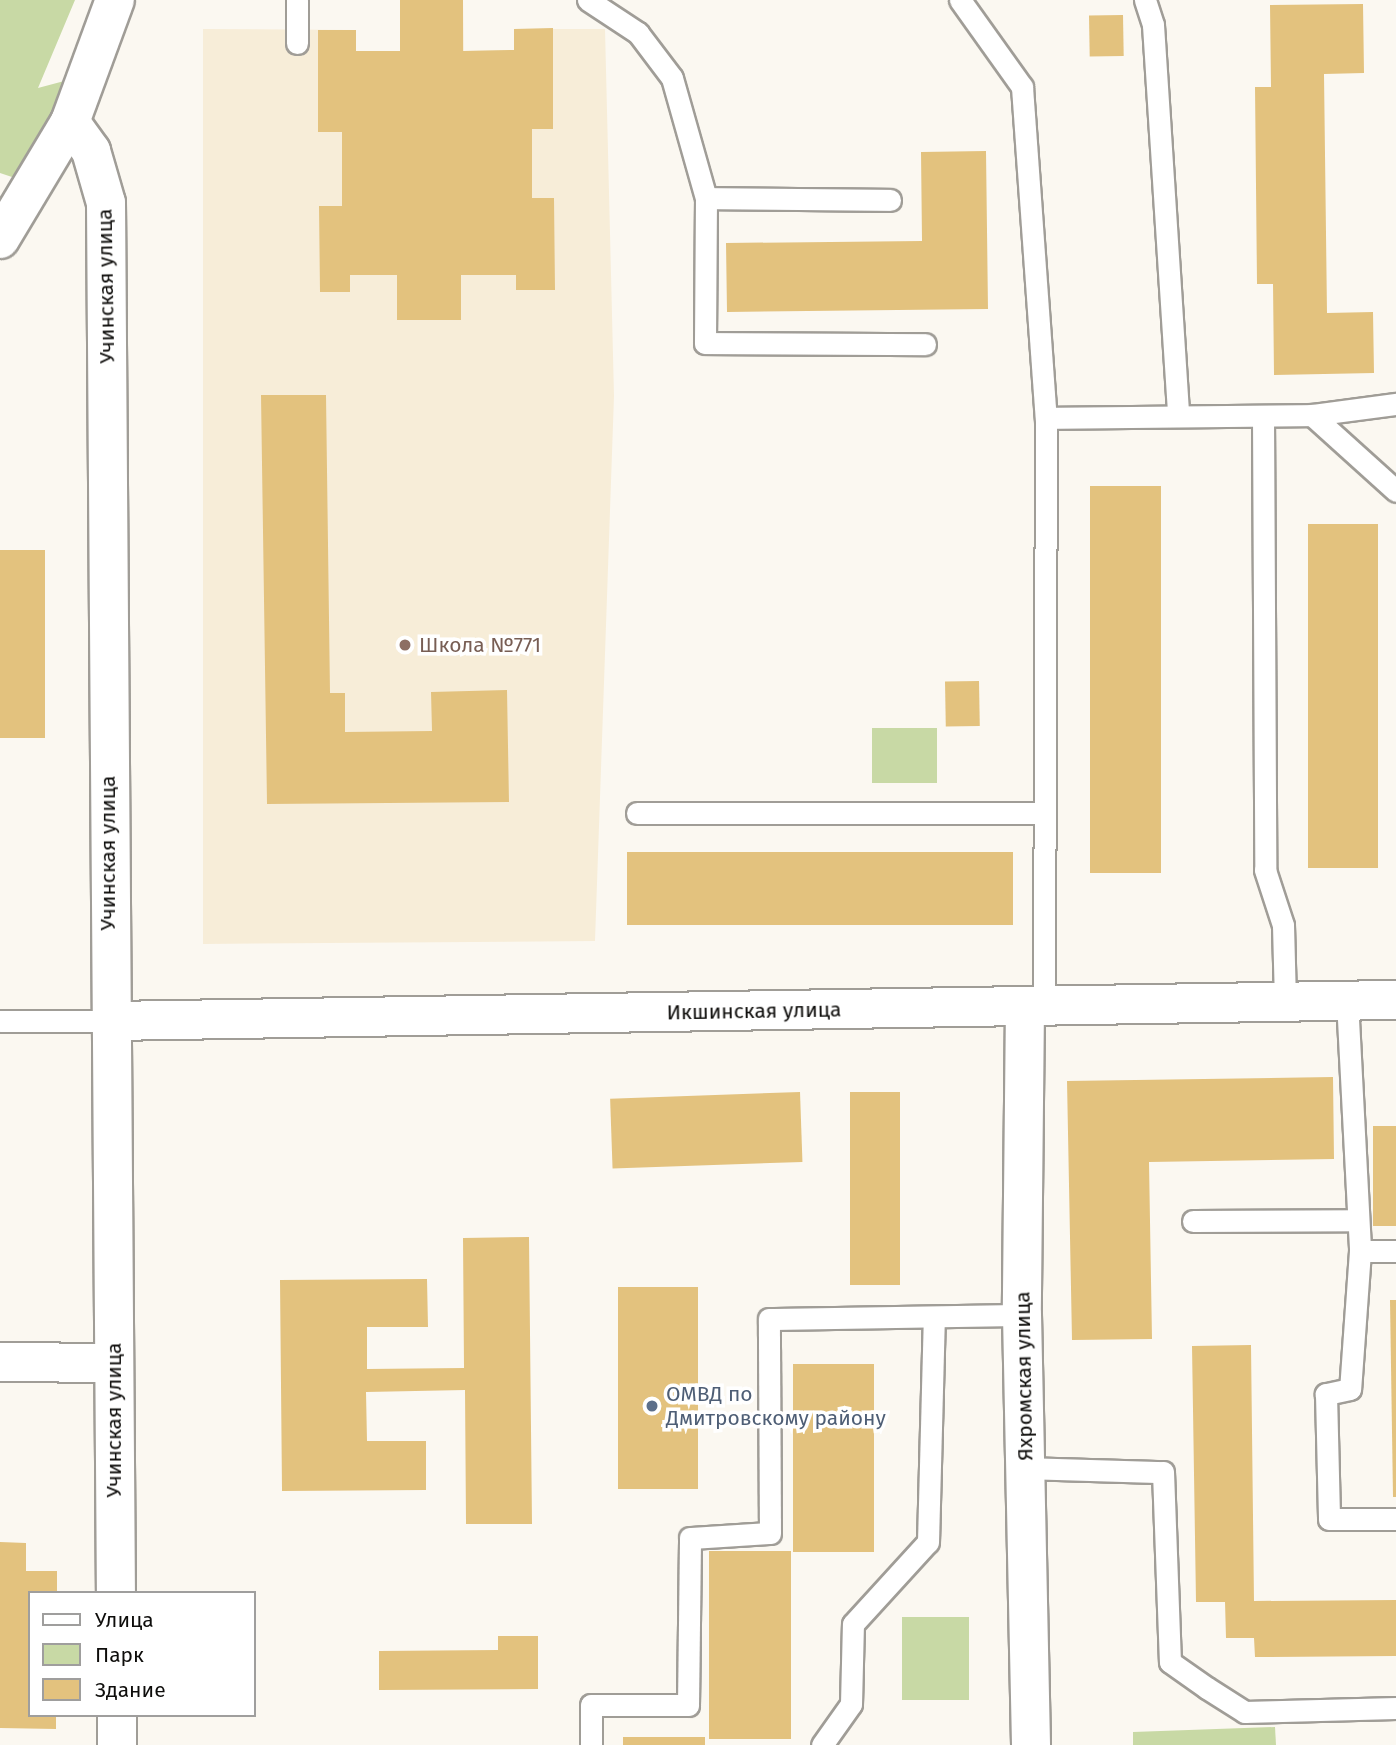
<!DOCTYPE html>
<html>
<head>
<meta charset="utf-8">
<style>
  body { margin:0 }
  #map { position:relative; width:1396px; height:1745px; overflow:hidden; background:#fbf8f1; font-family:"Fira Sans",sans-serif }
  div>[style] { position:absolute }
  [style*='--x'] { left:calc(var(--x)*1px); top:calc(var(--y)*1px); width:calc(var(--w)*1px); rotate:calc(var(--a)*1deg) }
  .education>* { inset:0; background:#f7edd8 }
  .green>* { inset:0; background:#c8d9a5; transform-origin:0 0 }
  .building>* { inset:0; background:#e3c27e; transform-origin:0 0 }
  .roads { filter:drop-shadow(2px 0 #a09d97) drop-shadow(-2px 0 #a09d97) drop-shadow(0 2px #a09d97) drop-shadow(0 -2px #a09d97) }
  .service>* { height:21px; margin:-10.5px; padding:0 10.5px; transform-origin:10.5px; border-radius:10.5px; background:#fff }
  .minor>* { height:38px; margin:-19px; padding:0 19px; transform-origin:19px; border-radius:19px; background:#fff }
  .tertiary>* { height:38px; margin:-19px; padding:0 19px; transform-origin:19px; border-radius:19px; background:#fff }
  .dots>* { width:19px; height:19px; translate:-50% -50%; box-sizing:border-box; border:4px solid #fff; border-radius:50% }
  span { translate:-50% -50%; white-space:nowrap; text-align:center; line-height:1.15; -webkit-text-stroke:7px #fff; paint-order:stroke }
  .street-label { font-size:21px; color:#0e0d0b }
  .education-label { font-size:21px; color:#785e54 }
  .left { translate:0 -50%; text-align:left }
  .service-label { font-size:21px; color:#4e5e75 }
  .legend { position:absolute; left:28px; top:1591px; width:228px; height:126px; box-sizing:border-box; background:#fff; border:2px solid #9f9e9d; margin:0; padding:9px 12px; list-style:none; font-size:21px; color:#0e0d0b }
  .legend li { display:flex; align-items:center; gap:14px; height:35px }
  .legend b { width:35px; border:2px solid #9f9e9d }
</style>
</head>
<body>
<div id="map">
  <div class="education">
    <i style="clip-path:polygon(400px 0,463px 0,464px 51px,514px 50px,514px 29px,605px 29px,614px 396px,595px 941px,203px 944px,203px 29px,356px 30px,356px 51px,400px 51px)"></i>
  </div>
  <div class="green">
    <i style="clip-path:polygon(0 0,75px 0,38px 88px,68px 80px,18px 179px,0 173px)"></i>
    <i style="left:872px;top:728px;width:65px;height:55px"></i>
    <i style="left:902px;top:1617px;width:67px;height:83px"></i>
    <i style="clip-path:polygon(1275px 1727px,1276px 1745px,1133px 1745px,1133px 1732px)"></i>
  </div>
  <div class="building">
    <i style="clip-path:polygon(400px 0,463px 0,463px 51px,514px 50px,514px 29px,553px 28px,553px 129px,532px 129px,532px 198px,554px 198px,555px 290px,516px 290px,516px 275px,461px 275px,461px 320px,397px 320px,397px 275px,350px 275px,350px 292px,320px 292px,319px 206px,342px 206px,342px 132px,318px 132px,318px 30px,356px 30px,356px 51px,400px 51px)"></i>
    <i style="clip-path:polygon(1363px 4px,1364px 73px,1324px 74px,1327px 313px,1373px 312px,1374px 373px,1274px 375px,1273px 284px,1257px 284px,1255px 87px,1271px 87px,1270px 5px)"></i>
    <i style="left:1123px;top:15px;width:41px;height:34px;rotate:89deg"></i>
    <i style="clip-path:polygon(986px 151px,988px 309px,727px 312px,726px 243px,922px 241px,921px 152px)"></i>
    <i style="clip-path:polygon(261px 395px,326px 395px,330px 693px,345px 693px,345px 732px,432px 731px,431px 692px,507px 690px,509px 802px,267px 804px)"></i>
    <i style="left:1161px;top:486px;width:387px;height:71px;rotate:90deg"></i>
    <i style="left:1308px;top:524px;width:70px;height:344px"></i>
    <i style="left:0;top:550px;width:45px;height:188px"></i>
    <i style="left:979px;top:681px;width:45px;height:34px;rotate:89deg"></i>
    <i style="left:627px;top:852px;width:386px;height:73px"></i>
    <i style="clip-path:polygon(1333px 1077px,1334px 1159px,1149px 1162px,1152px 1339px,1072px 1340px,1067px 1081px)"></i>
    <i style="left:800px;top:1092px;width:70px;height:190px;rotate:88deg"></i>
    <i style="left:850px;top:1092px;width:50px;height:193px"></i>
    <i style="left:1373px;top:1126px;width:23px;height:100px"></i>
    <i style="clip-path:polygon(529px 1237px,532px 1524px,466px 1524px,465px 1390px,366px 1392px,367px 1441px,426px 1441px,426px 1490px,282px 1491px,280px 1280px,427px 1279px,428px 1327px,367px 1327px,367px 1369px,464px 1368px,463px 1238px)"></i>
    <i style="left:618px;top:1287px;width:80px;height:202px"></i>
    <i style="clip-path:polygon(1390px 1300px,1396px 1300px,1396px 1497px,1393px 1497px)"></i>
    <i style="clip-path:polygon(1251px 1345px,1254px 1601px,1396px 1600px,1396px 1656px,1255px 1657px,1254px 1638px,1226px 1638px,1225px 1602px,1196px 1602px,1192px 1346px)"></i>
    <i style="left:793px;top:1364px;width:81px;height:188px"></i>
    <i style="clip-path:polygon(0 1542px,26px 1543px,26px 1571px,57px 1571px,57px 1593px,30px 1593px,30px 1715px,56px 1715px,56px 1729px,0 1728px)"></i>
    <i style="left:709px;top:1551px;width:82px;height:188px"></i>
    <i style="clip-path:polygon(498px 1636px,538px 1636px,538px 1689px,379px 1690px,379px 1651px,498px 1650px)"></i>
    <i style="left:623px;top:1737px;width:82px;height:8px"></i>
  </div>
  <div class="roads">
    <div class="service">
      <i style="--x:588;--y:0;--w:60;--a:33.4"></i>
      <i style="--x:638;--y:33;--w:56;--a:52.9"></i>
      <i style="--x:672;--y:78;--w:125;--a:74.2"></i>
      <i style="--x:706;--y:198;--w:145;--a:90.4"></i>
      <i style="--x:705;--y:343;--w:220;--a:0.3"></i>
      <i style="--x:960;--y:0;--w:107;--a:54.5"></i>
      <i style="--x:1022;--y:87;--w:332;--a:85.9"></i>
      <i style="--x:1145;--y:0;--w:26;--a:72"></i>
      <i style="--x:1153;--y:25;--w:390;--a:86.3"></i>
      <i style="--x:297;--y:43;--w:43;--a:-90"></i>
      <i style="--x:706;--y:198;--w:184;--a:0.6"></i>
      <i style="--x:1312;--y:415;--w:85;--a:-7.5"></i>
      <i style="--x:1263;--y:417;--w:453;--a:89.7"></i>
      <i style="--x:1265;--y:870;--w:58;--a:71.9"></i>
      <i style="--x:1283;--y:925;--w:77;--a:88.5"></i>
      <i style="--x:637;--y:813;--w:407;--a:0"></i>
      <i style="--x:1347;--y:1000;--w:251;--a:87"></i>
      <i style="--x:1360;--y:1251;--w:138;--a:94.1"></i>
      <i style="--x:1350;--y:1389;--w:25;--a:168"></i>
      <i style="--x:1326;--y:1394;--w:125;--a:88.6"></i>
      <i style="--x:1329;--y:1519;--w:67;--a:0"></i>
      <i style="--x:1044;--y:1006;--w:588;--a:-89.81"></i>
      <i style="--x:1046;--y:418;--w:266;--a:-0.6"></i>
      <i style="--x:1312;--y:415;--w:113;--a:42.1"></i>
      <i style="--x:0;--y:1021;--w:111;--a:0"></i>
      <i style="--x:1193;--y:1221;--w:165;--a:-0.3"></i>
      <i style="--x:1360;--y:1251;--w:36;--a:0"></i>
      <i style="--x:1025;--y:1468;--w:138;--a:1.7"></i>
      <i style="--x:1163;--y:1472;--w:190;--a:87.9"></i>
      <i style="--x:1170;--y:1662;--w:45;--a:35.1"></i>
      <i style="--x:1207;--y:1688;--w:45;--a:32.3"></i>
      <i style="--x:1245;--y:1712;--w:151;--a:-1.5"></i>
      <i style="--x:591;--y:1745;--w:40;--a:-90"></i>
      <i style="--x:591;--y:1705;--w:97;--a:0"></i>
      <i style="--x:688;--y:1705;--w:167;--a:-89.3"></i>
      <i style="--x:690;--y:1538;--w:80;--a:-3.6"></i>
      <i style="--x:770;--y:1533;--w:214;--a:-90.3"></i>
      <i style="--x:769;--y:1319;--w:253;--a:-0.9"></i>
      <i style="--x:822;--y:1745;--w:50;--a:-54.7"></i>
      <i style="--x:851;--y:1704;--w:80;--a:-88.6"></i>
      <i style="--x:853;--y:1624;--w:111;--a:-47.6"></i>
      <i style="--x:928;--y:1542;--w:223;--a:-88.5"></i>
    </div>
    <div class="minor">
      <i style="--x:70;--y:122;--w:36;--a:54"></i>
      <i style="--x:91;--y:151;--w:54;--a:73.9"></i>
      <i style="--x:106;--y:203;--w:1390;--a:89.59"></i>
      <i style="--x:1025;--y:1006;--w:309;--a:90.6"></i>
      <i style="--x:1022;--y:1315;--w:430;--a:88.8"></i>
      <i style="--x:111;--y:1021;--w:1285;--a:-0.94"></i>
      <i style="--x:0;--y:1362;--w:113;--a:0.5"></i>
      <i style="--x:117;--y:1715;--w:30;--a:90"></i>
    </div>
    <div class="tertiary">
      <i style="--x:0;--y:239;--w:136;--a:-59.1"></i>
      <i style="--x:70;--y:122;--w:130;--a:-69.8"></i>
    </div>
  </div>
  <div class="dots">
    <i style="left:405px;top:645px;background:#8d6e63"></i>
    <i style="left:652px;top:1406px;background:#5c6f8a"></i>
  </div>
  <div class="street-label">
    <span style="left:106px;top:286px;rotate:-91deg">Учинская улица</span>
    <span style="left:108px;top:853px;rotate:-90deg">Учинская улица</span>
    <span style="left:754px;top:1011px;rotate:-1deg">Икшинская улица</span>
    <span style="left:1024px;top:1376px;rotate:-91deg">Яхромская улица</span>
    <span style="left:114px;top:1420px;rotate:-90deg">Учинская улица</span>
  </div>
  <div class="education-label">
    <span class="left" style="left:419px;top:645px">Школа №771</span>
  </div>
  <div class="service-label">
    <span class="left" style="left:666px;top:1406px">ОМВД по<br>Дмитровскому району</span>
  </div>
  <ul class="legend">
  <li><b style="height:9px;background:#fff"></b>Улица</li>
  <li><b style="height:19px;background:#c8d9a5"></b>Парк</li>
  <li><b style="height:19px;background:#e3c27e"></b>Здание</li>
  </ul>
</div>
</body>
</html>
